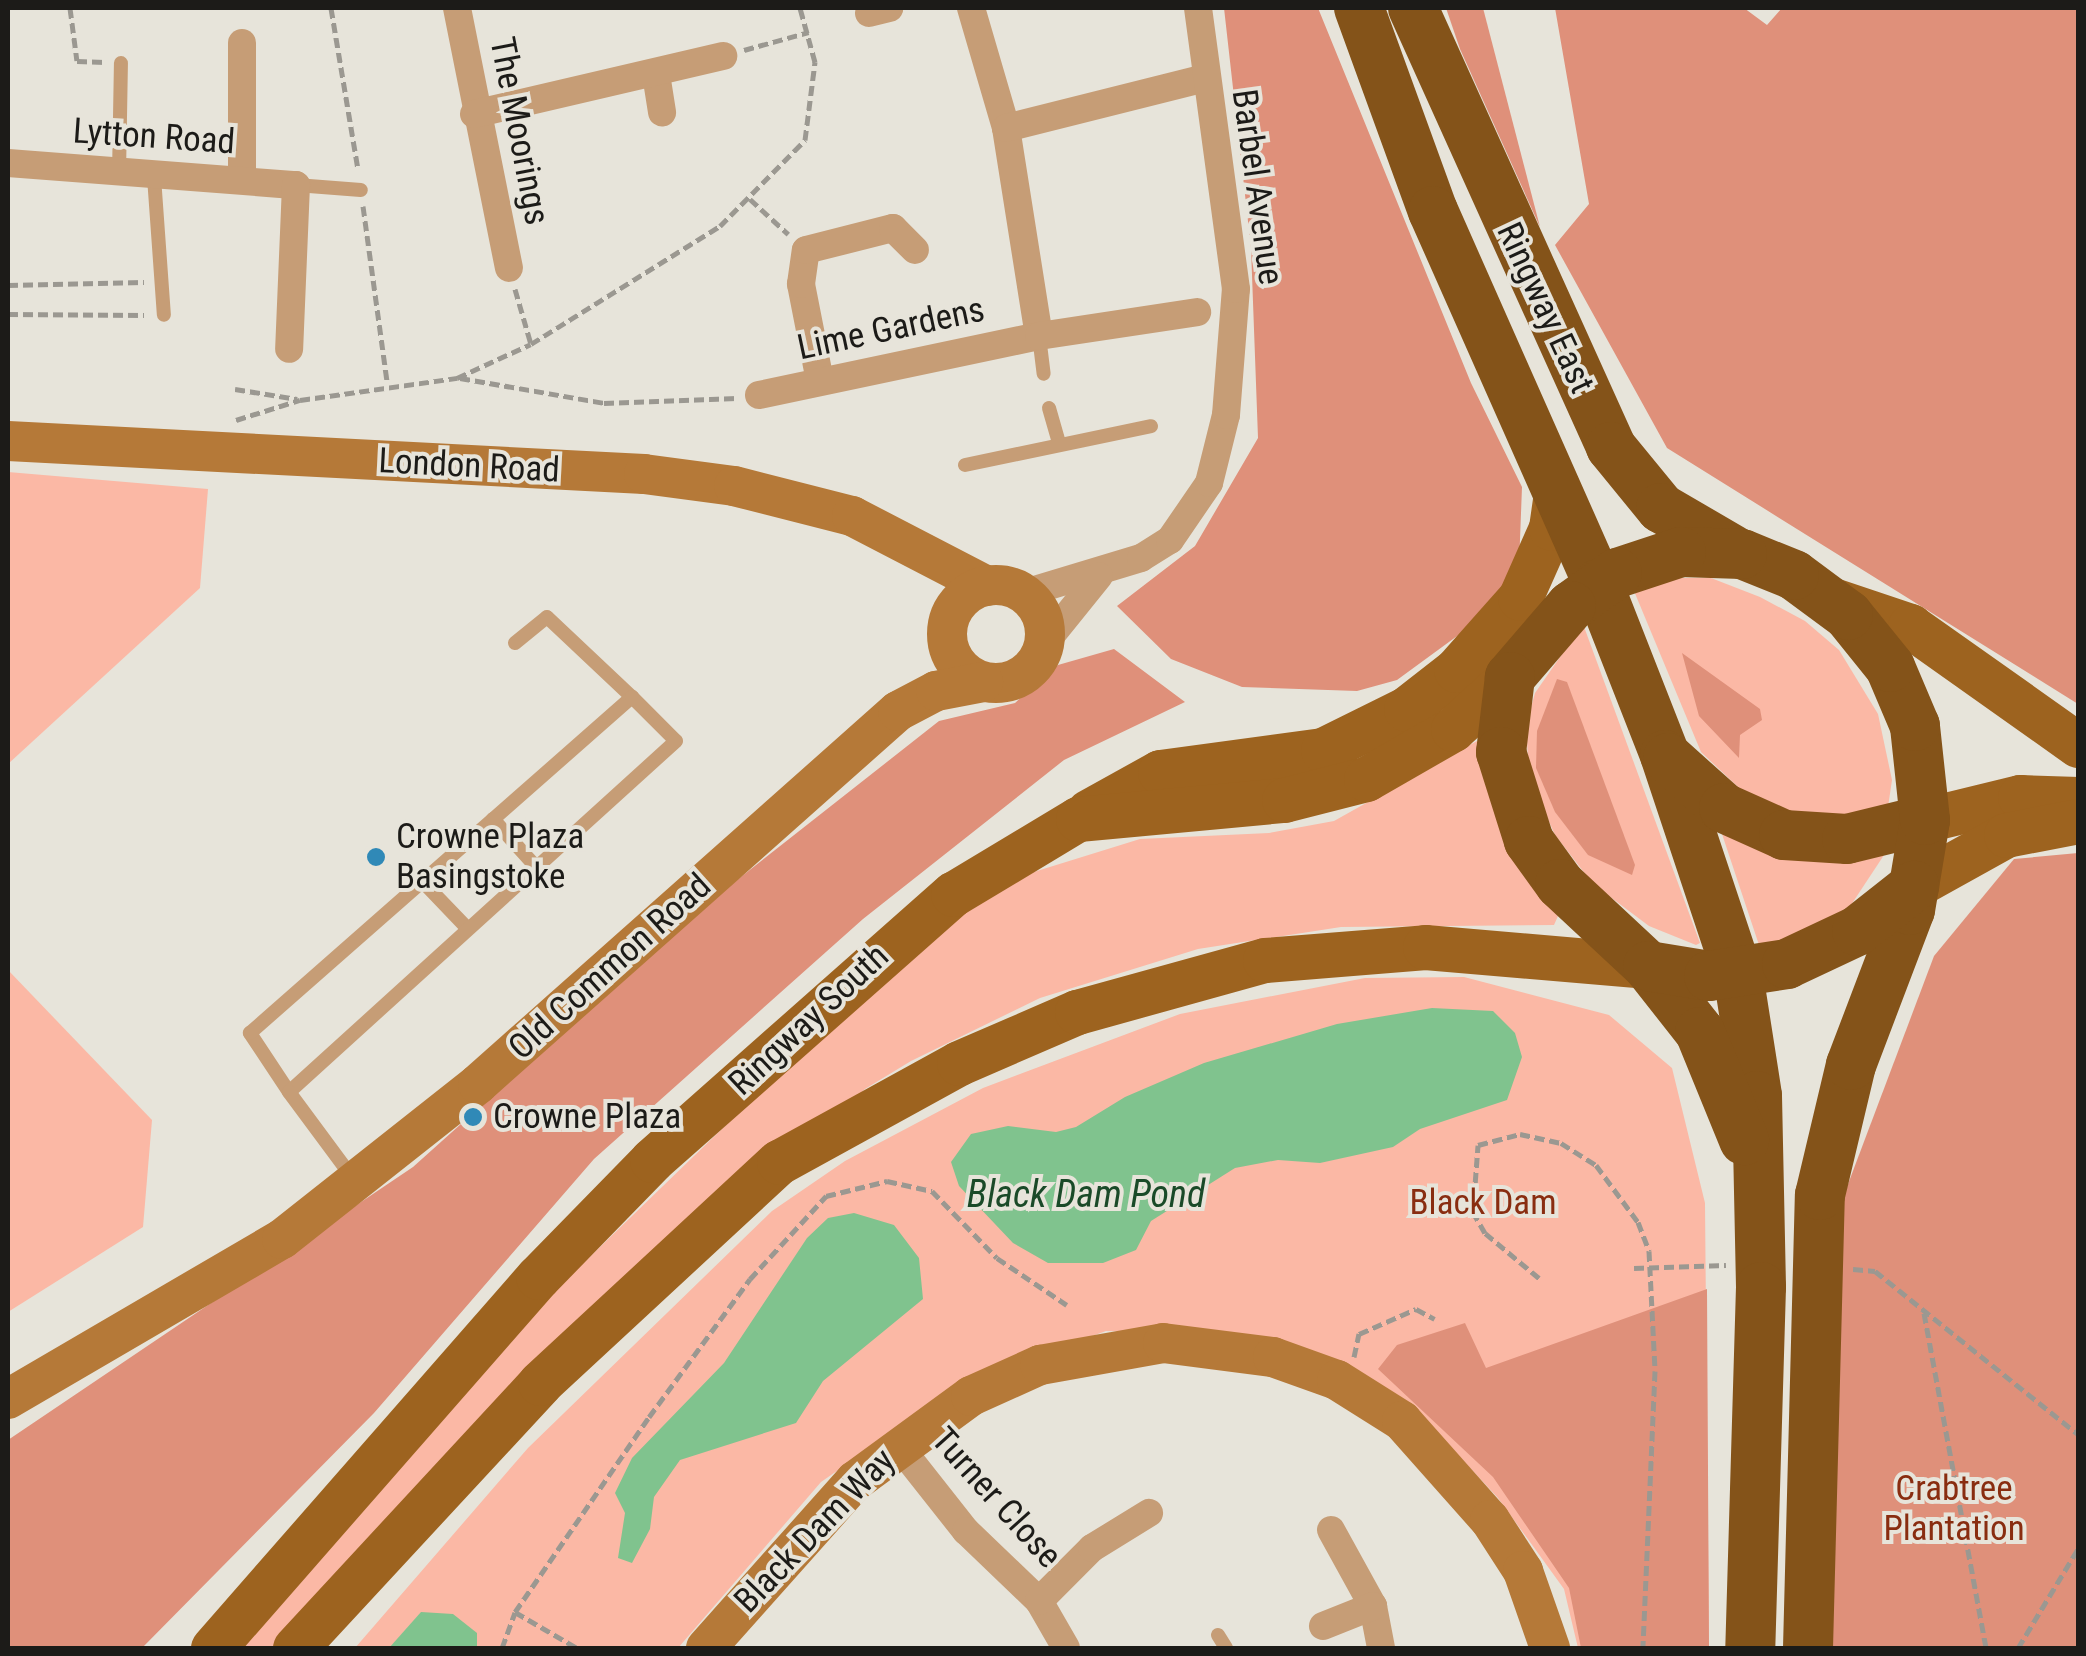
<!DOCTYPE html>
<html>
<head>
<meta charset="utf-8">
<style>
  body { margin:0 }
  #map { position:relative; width:2086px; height:1656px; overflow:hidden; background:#e7e4da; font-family:"Roboto Condensed",sans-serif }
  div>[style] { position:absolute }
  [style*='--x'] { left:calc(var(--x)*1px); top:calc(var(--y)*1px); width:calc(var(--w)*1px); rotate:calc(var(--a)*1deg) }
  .green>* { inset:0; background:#fbb8a5 }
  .forest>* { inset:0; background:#df907a }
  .water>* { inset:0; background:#80c38e }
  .path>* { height:5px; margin-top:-2.5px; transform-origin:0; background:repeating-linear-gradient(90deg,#9b9891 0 10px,transparent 0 15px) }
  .lane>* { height:14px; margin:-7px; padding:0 7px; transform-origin:7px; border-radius:7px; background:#c69d76 }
  .street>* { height:28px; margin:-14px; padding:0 14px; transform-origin:14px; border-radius:14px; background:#c69d76 }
  .secondary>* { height:40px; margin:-20px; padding:0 20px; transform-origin:20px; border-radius:20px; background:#b57938 }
  .secondary>.ring { margin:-20px; padding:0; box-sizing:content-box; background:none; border:40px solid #b57938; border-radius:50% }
  .primary>* { height:45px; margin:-22.5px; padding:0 22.5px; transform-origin:22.5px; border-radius:22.5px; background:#9d631f }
  .highway>* { height:50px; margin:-25px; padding:0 25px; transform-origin:25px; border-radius:25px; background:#845319 }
  .dots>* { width:28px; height:28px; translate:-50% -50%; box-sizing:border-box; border:5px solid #e7e4da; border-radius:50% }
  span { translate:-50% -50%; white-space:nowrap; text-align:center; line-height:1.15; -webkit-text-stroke:8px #e7e4da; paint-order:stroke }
  .street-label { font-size:35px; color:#1c1b18 }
  .poi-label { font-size:35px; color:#1c1b18 }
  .left { translate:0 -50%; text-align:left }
  .park-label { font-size:35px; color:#892d10 }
  .water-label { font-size:38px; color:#1a4a28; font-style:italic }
  .frame { position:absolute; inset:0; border:10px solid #1c1b18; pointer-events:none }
</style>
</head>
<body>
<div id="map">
  <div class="green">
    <i style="clip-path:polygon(8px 472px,208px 489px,200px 588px,8px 764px)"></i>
    <i style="clip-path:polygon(1679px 578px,1711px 578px,1760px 597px,1805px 621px,1839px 650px,1878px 714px,1892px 780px,1888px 807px,1835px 823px,1755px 803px,1701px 752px,1634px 591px)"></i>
    <i style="clip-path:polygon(1583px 624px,1700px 943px,1696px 945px,1649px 926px,1593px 884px,1555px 835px,1529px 777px,1526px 725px,1535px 693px)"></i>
    <i style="clip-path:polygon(1477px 741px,1558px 916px,1554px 925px,1341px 927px,1198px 949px,1040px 998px,911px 1061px,865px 1089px,286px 1648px,233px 1648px,539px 1306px,876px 980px,1005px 881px,1140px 839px,1269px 833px,1334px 821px)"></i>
    <i style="clip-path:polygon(1720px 828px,1886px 852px,1851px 905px,1807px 934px,1759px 945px)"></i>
    <i style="clip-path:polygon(8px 970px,152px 1120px,143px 1227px,8px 1312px)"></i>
    <i style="clip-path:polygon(1464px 977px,1609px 1015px,1672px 1068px,1705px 1203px,1709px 1648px,1578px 1648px,1564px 1589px,1498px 1498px,1421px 1415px,1229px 1334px,1106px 1331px,965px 1382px,821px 1482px,678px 1648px,355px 1648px,528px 1448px,772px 1211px,845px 1161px,983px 1088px,1180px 1014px,1365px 978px)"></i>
  </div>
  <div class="forest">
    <i style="clip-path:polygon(1224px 8px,1318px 8px,1471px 383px,1522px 487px,1519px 566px,1479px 620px,1397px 680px,1357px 691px,1242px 687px,1171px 659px,1117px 606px,1195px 546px,1258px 438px,1251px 248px)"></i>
    <i style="clip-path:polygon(1446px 8px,1483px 8px,1540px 227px,1460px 49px)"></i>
    <i style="clip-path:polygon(1555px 8px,1744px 8px,1767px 25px,1782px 8px,2078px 8px,2078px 704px,1667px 448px,1555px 245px,1589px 204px)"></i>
    <i style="clip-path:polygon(1114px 649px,1185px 702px,1064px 760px,863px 919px,594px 1159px,374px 1413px,142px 1648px,8px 1648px,8px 1440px,413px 1167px,704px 906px,939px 721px,1015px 703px,1058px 665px)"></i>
    <i style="clip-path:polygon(1682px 653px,1760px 709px,1762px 720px,1740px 735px,1739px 758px,1699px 716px)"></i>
    <i style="clip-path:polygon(1557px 679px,1567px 682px,1635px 865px,1632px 875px,1588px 855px,1555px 812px,1536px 768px,1537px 731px)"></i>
    <i style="clip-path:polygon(2078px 853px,2078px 1648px,1823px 1648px,1842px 1200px,1934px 956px,2014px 859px)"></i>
    <i style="clip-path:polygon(1707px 1289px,1709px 1648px,1581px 1648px,1569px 1588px,1493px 1477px,1378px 1369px,1397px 1345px,1465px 1323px,1486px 1368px)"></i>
  </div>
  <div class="water">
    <i style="clip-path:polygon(1432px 1008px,1493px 1011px,1515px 1033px,1522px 1057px,1507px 1100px,1420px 1129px,1393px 1147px,1320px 1163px,1278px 1160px,1235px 1168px,1151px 1221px,1136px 1250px,1103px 1263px,1048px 1263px,1013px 1243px,959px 1186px,951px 1162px,971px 1134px,1008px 1126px,1056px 1132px,1076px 1127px,1125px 1097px,1204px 1063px,1337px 1024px)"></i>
    <i style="clip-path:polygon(854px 1213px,894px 1225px,919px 1258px,923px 1299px,823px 1381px,796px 1423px,680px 1460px,654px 1497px,650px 1529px,632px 1563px,618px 1558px,625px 1513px,615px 1493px,632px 1458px,724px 1363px,807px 1238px,828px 1218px)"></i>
    <i style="clip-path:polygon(421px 1612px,453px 1614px,477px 1633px,477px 1648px,389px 1648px)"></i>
  </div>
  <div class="path">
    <i style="--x:70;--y:8;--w:53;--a:82.5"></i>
    <i style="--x:77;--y:61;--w:28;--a:2"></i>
    <i style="--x:331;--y:8;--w:164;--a:80.5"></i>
    <i style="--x:744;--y:50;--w:67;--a:-15.5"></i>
    <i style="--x:750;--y:199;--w:52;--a:42.6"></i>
    <i style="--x:363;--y:206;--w:177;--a:82.2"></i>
    <i style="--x:8;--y:285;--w:136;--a:-1.3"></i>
    <i style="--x:515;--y:289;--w:57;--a:73.8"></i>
    <i style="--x:8;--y:314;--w:136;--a:0.4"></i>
    <i style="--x:460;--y:378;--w:146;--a:9.8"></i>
    <i style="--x:604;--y:403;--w:133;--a:-2.2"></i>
    <i style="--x:235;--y:389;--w:63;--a:9.2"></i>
    <i style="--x:236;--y:420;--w:67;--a:-17.4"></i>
    <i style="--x:300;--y:400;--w:159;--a:-8"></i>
    <i style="--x:457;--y:378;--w:81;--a:-24.7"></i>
    <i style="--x:531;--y:344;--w:223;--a:-32"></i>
    <i style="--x:720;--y:226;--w:121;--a:-45.3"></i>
    <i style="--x:805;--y:140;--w:79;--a:-82.7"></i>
    <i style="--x:815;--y:62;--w:56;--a:-105.5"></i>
    <i style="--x:1634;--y:1268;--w:92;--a:-1.9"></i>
    <i style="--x:1853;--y:1269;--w:22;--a:5"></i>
    <i style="--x:1875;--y:1271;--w:260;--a:38.8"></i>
    <i style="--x:1539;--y:1278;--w:70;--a:-140.2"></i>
    <i style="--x:1485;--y:1233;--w:24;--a:-120"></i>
    <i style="--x:1473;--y:1212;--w:67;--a:-85.7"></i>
    <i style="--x:1478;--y:1145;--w:43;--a:-14.7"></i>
    <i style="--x:1520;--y:1134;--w:42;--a:12.4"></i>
    <i style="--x:1561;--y:1143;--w:41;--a:32.2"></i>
    <i style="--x:1596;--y:1165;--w:71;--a:53.6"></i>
    <i style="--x:1638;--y:1222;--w:31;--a:69"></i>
    <i style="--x:1649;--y:1251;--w:120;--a:87.1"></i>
    <i style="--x:1655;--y:1371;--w:277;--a:92.5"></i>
    <i style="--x:1924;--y:1313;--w:341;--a:79.5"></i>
    <i style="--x:1354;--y:1357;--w:24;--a:-78"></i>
    <i style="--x:1359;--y:1334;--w:62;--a:-23.7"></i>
    <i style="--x:1416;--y:1309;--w:21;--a:28"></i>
    <i style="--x:515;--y:1612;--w:72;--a:30.1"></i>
    <i style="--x:502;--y:1648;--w:38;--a:-70"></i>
    <i style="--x:515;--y:1612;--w:237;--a:-55.5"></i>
    <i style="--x:649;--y:1417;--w:171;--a:-53.8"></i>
    <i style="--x:750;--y:1279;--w:113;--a:-47.5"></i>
    <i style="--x:826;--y:1196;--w:63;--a:-13.8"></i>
    <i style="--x:887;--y:1181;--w:46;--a:12.5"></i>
    <i style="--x:932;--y:1191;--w:93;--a:45.9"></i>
    <i style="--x:997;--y:1258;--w:84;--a:33.9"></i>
    <i style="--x:2018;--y:1648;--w:116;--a:-58.8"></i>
  </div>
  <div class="lane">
    <i style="--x:119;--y:174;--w:111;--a:-89"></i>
    <i style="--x:154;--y:177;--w:138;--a:85.9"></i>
    <i style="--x:296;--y:185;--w:65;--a:4.4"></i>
    <i style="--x:1039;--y:336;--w:38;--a:83"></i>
    <i style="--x:1049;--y:408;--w:36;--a:74"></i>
    <i style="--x:965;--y:465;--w:190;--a:-11.8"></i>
    <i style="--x:515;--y:643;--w:41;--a:-39.1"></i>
    <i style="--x:547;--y:617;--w:117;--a:43.3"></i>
    <i style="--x:493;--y:819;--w:64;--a:48.1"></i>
    <i style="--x:422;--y:881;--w:66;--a:46.2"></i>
    <i style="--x:289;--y:1092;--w:71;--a:-123.5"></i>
    <i style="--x:250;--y:1033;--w:509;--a:-41.33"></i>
    <i style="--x:632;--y:697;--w:62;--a:45"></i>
    <i style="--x:676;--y:741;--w:522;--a:137.79"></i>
    <i style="--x:289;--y:1092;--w:106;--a:53.5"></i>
    <i style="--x:1218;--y:1635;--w:15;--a:58"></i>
  </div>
  <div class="street">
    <i style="--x:457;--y:8;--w:265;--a:78.7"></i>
    <i style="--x:971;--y:8;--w:125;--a:73.7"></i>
    <i style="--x:1006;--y:128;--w:211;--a:81"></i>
    <i style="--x:869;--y:13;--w:21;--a:-14"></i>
    <i style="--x:242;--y:43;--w:137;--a:90"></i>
    <i style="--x:656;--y:74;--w:39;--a:81"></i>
    <i style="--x:474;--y:114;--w:256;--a:-13.1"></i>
    <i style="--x:1006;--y:128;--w:205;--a:-14.1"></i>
    <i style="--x:8;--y:163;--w:289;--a:4.4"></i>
    <i style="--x:296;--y:185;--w:164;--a:92.4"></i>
    <i style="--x:820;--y:381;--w:99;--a:-101.1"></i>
    <i style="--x:801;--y:284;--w:34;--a:-82"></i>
    <i style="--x:806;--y:250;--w:90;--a:-14.2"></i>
    <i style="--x:893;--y:228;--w:31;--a:45"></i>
    <i style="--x:759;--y:395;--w:286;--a:-11.9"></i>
    <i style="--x:1039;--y:336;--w:160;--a:-8.6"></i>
    <i style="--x:1025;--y:593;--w:121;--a:-16.8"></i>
    <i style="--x:1141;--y:558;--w:34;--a:-32"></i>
    <i style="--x:1170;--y:540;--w:69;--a:-55.6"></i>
    <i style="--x:1209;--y:483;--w:70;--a:-76"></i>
    <i style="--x:1226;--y:415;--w:126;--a:-85.5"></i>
    <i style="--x:1236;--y:289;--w:284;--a:-97.7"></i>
    <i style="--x:1045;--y:643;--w:86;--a:-51.1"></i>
    <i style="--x:898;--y:1445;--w:110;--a:51.7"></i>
    <i style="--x:966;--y:1531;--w:101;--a:43.8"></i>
    <i style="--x:1039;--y:1601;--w:54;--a:60.1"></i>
    <i style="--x:1331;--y:1530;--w:87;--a:61.1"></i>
    <i style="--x:1373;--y:1606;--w:43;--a:79.2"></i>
    <i style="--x:1039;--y:1601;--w:75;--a:-45"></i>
    <i style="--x:1092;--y:1548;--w:67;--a:-31.6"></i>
    <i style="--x:1323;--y:1626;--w:54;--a:-21.8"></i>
  </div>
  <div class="secondary">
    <i style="--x:8;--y:441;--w:637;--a:2.97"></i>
    <i style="--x:644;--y:474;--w:91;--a:7.6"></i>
    <i style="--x:734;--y:486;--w:122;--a:14.3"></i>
    <i style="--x:852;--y:516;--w:152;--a:27.4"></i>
    <i class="ring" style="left:947px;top:585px;width:58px;height:58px"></i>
    <i style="--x:8;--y:1399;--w:317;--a:-30.3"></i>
    <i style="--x:282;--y:1239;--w:250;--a:-38.3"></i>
    <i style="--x:478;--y:1084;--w:562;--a:-41.61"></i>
    <i style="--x:898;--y:711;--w:43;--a:-27.8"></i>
    <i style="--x:936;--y:691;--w:48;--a:-10.8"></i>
    <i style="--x:706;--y:1648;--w:224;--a:-48.3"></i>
    <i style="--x:855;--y:1481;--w:144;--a:-36.2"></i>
    <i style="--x:971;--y:1396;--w:76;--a:-24.2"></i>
    <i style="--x:1040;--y:1365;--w:125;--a:-10.1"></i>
    <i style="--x:1163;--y:1343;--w:111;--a:7.3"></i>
    <i style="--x:1273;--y:1357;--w:68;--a:19.8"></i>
    <i style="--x:1337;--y:1380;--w:77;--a:32.2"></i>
    <i style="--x:1402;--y:1421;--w:132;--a:48.4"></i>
    <i style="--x:1490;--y:1520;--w:61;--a:57.1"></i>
    <i style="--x:1523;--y:1571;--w:82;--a:70.7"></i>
  </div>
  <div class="primary">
    <i style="--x:1827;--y:598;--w:88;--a:18.6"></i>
    <i style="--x:1910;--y:626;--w:206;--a:35.3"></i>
    <i style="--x:1088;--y:812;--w:82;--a:-29.1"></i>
    <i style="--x:1160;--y:772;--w:164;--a:-7.7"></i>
    <i style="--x:1323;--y:750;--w:93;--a:-26.3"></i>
    <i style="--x:1406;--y:709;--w:63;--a:-38"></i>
    <i style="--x:1456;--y:670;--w:96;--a:-48.4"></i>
    <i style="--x:1520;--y:598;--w:77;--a:-66.1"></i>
    <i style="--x:1551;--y:528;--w:42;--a:-81.9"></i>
    <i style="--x:1925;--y:820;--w:98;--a:-13.6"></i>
    <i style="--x:2020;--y:797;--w:58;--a:2"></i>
    <i style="--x:1914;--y:886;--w:105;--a:-29"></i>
    <i style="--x:2006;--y:835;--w:73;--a:-11"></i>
    <i style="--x:213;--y:1648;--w:493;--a:-48.8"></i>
    <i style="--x:538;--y:1277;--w:163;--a:-45.7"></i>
    <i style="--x:652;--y:1160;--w:402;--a:-41.5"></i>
    <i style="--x:953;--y:894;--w:146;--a:-31"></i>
    <i style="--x:1078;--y:819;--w:207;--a:-5.3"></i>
    <i style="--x:1284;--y:800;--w:85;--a:-14.4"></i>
    <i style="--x:1366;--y:779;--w:100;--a:-29.9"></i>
    <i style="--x:1453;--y:729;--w:77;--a:-42.4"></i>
    <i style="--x:295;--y:1648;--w:361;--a:-47.2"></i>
    <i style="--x:540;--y:1383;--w:326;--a:-42.8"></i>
    <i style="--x:779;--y:1162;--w:205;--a:-28.8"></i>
    <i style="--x:959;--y:1063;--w:129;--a:-23.4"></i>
    <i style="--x:1077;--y:1012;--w:195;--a:-15.5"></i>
    <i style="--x:1265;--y:960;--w:161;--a:-4.6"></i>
    <i style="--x:1425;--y:947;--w:224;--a:4.9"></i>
  </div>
  <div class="highway">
    <i style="--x:1359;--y:8;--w:216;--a:70"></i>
    <i style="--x:1433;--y:211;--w:408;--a:66.1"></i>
    <i style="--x:1598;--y:584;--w:184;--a:68.6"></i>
    <i style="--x:1665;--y:755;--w:231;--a:71.6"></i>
    <i style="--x:1738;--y:974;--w:123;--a:81.1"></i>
    <i style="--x:1757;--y:1096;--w:191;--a:88.8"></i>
    <i style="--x:1761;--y:1287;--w:361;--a:91.7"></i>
    <i style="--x:1413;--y:8;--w:482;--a:65.7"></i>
    <i style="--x:1611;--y:447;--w:79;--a:50.7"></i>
    <i style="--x:1661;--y:508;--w:83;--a:30.3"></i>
    <i style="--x:1668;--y:758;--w:75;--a:41.8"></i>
    <i style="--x:1724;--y:808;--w:66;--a:24.2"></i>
    <i style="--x:1784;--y:835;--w:63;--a:3.6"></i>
    <i style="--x:1847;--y:839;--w:80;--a:-13.7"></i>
    <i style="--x:1648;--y:966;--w:84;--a:51.8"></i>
    <i style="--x:1700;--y:1032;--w:117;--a:67.8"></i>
    <i style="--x:1808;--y:1648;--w:453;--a:-88.5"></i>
    <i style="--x:1820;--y:1195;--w:134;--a:-76.6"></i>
    <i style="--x:1851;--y:1065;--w:166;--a:-69.2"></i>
    <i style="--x:1910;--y:910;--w:91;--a:-80.5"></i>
    <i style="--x:1925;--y:820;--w:95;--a:-96.1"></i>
    <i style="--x:1915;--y:726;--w:64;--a:-113"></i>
    <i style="--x:1890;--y:667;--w:67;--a:-128.9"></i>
    <i style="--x:1848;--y:615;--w:67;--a:-143.5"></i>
    <i style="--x:1794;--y:575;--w:56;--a:-158"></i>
    <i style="--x:1742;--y:554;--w:61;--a:-178.1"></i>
    <i style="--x:1681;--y:552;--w:67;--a:161.8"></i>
    <i style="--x:1617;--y:573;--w:57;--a:144.3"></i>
    <i style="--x:1571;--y:606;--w:94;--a:130.7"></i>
    <i style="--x:1510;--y:677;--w:76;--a:96.8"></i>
    <i style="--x:1501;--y:752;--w:93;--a:72.5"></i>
    <i style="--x:1529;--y:841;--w:53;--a:54.2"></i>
    <i style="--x:1560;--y:884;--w:120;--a:43"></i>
    <i style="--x:1648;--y:966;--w:62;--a:9.3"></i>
    <i style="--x:1709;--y:976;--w:79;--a:-8.7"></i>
    <i style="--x:1787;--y:964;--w:77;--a:-25.2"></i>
    <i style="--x:1857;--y:931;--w:73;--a:-38.3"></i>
  </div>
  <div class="dots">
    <i style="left:376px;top:857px;background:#3089b7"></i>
    <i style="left:473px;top:1117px;background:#3089b7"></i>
  </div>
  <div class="street-label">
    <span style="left:519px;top:131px;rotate:79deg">The Moorings</span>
    <span style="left:154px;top:137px;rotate:4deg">Lytton Road</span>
    <span style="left:1257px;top:187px;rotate:82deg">Barbel Avenue</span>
    <span style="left:1545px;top:308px;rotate:65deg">Ringway East</span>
    <span style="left:891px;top:329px;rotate:-12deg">Lime Gardens</span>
    <span style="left:469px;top:466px;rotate:3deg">London Road</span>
    <span style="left:610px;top:967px;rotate:-42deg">Old Common Road</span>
    <span style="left:809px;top:1020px;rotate:-43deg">Ringway South</span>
    <span style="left:996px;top:1498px;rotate:48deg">Turner Close</span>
    <span style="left:815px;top:1531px;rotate:-46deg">Black Dam Way</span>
  </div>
  <div class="poi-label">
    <span class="left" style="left:396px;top:857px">Crowne Plaza<br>Basingstoke</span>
    <span class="left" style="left:493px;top:1117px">Crowne Plaza</span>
  </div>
  <div class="park-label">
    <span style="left:1483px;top:1203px">Black Dam</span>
    <span style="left:1954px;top:1509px">Crabtree<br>Plantation</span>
  </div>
  <div class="water-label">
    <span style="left:1086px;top:1195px">Black Dam Pond</span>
  </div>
  <div class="frame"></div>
</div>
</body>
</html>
